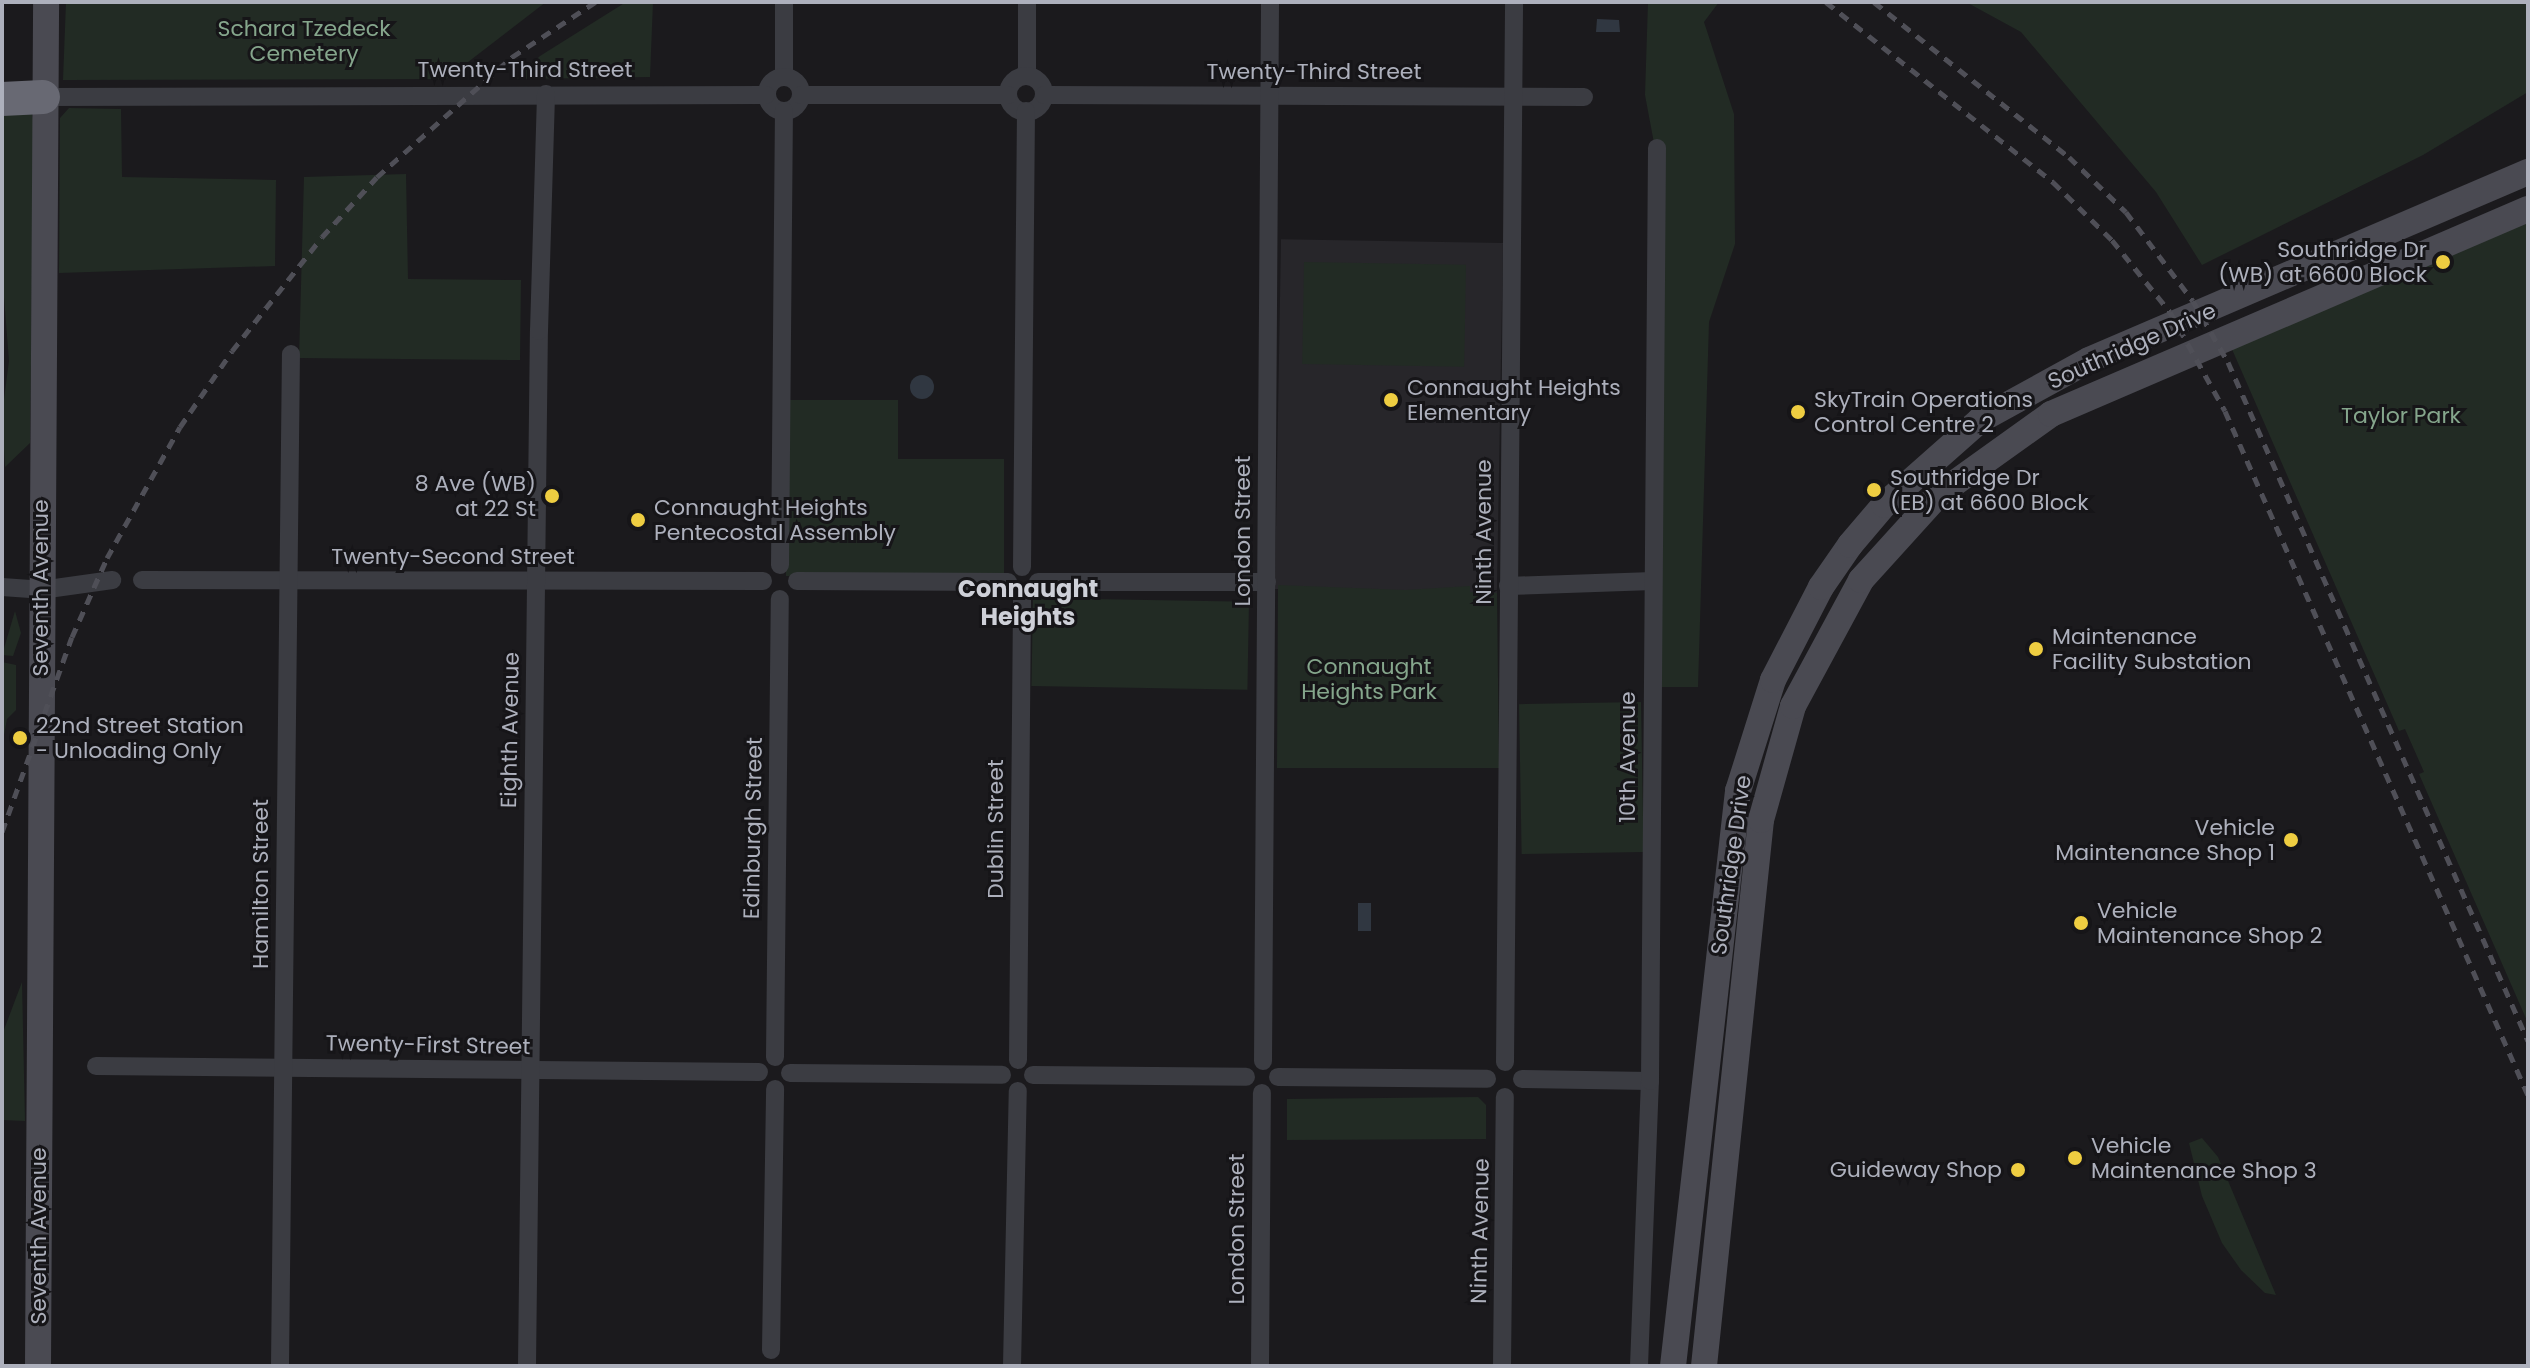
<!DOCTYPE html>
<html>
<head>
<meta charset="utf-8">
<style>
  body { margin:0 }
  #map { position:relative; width:2530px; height:1368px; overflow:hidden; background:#1b1a1d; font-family:Poppins,sans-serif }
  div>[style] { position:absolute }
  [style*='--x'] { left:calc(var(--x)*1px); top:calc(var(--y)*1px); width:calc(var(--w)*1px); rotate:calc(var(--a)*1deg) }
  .built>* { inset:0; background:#27262a; transform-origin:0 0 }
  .green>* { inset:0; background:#222b24; transform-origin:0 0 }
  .water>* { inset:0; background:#303741; transform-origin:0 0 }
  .round { border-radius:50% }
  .street>* { height:18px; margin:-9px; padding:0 9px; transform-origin:9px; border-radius:9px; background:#3b3c42 }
  .street>.ring { margin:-9px; padding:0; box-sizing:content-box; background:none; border:18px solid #3b3c42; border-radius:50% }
  .secondary>* { height:26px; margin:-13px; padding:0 13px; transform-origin:13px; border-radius:13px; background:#4a4a52 }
  .highway>* { height:34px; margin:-17px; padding:0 17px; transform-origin:17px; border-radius:17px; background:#686973 }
  .rail>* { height:5px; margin-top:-2.5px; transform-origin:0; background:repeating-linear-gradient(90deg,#4f4f57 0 10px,transparent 0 18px) }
  .dots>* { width:22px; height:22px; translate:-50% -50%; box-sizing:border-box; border:4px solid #161518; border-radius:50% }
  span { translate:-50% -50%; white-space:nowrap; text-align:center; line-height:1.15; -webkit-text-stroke:6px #161518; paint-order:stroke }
  .park-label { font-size:22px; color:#85a68c }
  .street-label { font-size:22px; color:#adb0bc }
  .poi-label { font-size:22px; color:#adb0bc }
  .right { translate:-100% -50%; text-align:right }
  .left { translate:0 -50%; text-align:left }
  .neighbourhood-label { font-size:24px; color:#ced0d8; font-weight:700 }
  .frame { position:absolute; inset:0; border:4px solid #adb0bc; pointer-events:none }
</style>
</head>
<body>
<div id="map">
  <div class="built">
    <i style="left:1503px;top:243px;width:350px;height:222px;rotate:91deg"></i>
  </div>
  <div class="green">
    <i style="clip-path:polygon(66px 2px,546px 2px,446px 79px,63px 80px)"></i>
    <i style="clip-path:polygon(626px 2px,653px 2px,650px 77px,516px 79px,540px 56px)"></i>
    <i style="clip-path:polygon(1648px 2px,1719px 2px,1704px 22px,1734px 114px,1735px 244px,1709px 322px,1698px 687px,1653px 687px,1662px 186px,1645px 95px)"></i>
    <i style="clip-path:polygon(1966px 2px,2528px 2px,2528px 92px,2423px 155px,2202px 265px,2156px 192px,2021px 32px)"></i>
    <i style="clip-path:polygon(2px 105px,31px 111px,34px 123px,30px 443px,5px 467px,2px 414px,9px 361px,2px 272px)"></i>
    <i style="clip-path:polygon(69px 108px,121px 109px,122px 177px,276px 180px,275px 266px,59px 273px,60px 118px)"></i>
    <i style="clip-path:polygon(406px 174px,408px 279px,521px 280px,520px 360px,299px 358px,304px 177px)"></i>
    <i style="clip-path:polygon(2528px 221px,2528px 1023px,2419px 774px,2424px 772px,2405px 729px,2399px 731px,2231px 347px)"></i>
    <i style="left:1304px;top:262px;width:162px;height:102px;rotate:1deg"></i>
    <i style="clip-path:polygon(787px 400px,898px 400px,898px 459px,1004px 459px,1004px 576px,786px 576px)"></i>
    <i style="clip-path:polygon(1278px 585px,1405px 590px,1470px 586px,1470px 592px,1497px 593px,1499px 768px,1277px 768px)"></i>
    <i style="left:1033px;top:598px;width:216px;height:88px;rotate:1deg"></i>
    <i style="clip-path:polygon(15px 611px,21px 633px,13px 656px,2px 655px)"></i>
    <i style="clip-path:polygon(2px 662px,16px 665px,16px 710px,7px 719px,2px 746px)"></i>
    <i style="left:1641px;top:702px;width:150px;height:122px;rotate:89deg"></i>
    <i style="clip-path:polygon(22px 982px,25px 1121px,2px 1120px,2px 1035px)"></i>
    <i style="clip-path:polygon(1478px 1097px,1486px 1105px,1486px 1139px,1287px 1140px,1287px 1099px)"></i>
    <i style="clip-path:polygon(2202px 1138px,2218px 1157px,2276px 1295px,2265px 1293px,2241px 1270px,2222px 1243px,2202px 1196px,2189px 1143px)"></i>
  </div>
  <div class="water">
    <i style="clip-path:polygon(1597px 19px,1619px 20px,1620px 32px,1596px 32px)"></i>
    <i class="round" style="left:910px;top:375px;width:24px;height:24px"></i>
    <i style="left:1358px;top:903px;width:13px;height:28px"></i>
  </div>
  <div class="street">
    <i style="--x:784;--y:2;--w:74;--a:90"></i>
    <i style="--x:1027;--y:76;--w:74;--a:-90"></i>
    <i class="ring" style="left:1008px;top:76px;width:18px;height:18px"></i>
    <i class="ring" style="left:767px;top:77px;width:16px;height:16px"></i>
    <i style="--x:801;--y:95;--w:207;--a:0"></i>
    <i style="--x:1044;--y:95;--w:540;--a:0.21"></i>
    <i style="--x:43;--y:97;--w:723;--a:-0.16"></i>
    <i style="--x:780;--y:565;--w:454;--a:-89.5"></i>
    <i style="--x:1022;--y:567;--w:456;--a:-89.5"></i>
    <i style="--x:142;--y:580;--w:621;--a:0.09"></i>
    <i style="--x:797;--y:581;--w:211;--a:0.3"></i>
    <i style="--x:1038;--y:582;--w:229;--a:0"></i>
    <i style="--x:1508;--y:586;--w:145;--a:-2"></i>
    <i style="--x:2;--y:587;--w:39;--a:4"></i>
    <i style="--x:41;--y:590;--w:72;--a:-8"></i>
    <i style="--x:775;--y:1057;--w:458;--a:-89.4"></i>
    <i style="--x:1018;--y:1060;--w:462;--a:-89.5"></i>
    <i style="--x:1263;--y:1061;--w:1059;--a:-89.62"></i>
    <i style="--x:1505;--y:1062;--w:1060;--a:-89.51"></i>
    <i style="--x:96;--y:1066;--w:663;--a:0.52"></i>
    <i style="--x:790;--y:1073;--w:212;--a:0.5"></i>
    <i style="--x:1033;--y:1075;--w:213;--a:0.5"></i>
    <i style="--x:1278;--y:1077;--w:209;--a:0.5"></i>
    <i style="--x:1522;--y:1079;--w:128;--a:0.9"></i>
    <i style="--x:771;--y:1350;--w:261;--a:-89.1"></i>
    <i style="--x:280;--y:1366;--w:1012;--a:-89.38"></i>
    <i style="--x:527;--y:1366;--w:1035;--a:-89.34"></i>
    <i style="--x:539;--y:331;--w:237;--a:-88.3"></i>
    <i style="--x:1012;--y:1366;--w:275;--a:-88.8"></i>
    <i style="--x:1260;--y:1366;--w:273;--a:-89.6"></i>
    <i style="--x:1502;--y:1366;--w:269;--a:-89.4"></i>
    <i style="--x:1639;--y:1366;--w:285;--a:-87.8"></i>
    <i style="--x:1650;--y:1081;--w:933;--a:-89.57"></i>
  </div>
  <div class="secondary">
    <i style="--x:38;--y:1366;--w:1364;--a:-89.66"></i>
    <i style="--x:1673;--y:1366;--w:579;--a:-83.55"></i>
    <i style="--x:1738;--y:791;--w:116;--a:-72.5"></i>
    <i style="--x:1773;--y:680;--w:105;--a:-62.7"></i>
    <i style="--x:1821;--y:587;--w:51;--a:-55.4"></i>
    <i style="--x:1850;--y:545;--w:52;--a:-49.6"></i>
    <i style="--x:1884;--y:505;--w:128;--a:-41.5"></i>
    <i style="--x:1980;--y:420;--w:124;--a:-28.8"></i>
    <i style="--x:2089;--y:360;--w:478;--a:-23.2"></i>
    <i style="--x:1704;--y:1366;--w:549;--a:-84.04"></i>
    <i style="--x:1761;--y:820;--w:118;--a:-74.3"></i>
    <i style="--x:1793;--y:706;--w:143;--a:-61.6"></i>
    <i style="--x:1861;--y:580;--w:115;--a:-47.8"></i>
    <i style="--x:1938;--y:495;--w:139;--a:-35.6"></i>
    <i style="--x:2051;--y:414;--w:519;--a:-23.26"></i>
  </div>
  <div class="highway">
    <i style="--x:2;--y:99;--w:41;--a:-2.8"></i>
  </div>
  <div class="rail">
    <i style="--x:1826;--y:2;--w:290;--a:38.4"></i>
    <i style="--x:2053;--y:182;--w:83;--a:44.5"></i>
    <i style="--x:2112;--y:240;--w:92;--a:51.1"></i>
    <i style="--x:2170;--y:312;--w:113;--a:60.9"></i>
    <i style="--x:2225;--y:411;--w:748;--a:66.11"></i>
    <i style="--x:1874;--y:2;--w:249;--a:38.5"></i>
    <i style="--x:2069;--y:157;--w:79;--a:44"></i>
    <i style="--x:2126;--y:212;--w:111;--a:53"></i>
    <i style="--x:2193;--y:301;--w:70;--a:60.2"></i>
    <i style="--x:2228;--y:362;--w:742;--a:66.16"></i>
    <i style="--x:2;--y:832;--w:207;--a:-70.3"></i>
    <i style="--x:72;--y:637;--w:86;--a:-66.1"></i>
    <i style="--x:107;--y:558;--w:150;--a:-60.9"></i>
    <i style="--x:180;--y:427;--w:92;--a:-55.6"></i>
    <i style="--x:232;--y:351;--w:145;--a:-51.7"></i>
    <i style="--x:322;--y:237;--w:81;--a:-47.5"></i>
    <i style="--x:377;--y:177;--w:181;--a:-41.6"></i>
    <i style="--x:512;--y:57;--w:100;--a:-33.5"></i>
  </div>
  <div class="dots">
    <i style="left:2443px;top:262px;background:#eecd41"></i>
    <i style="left:1391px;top:400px;background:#eecd41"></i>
    <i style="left:1798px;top:412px;background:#eecd41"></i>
    <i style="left:1874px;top:490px;background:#eecd41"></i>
    <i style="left:552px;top:496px;background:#eecd41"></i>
    <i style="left:638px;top:520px;background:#eecd41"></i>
    <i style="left:2036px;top:649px;background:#eecd41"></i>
    <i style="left:20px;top:738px;background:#eecd41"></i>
    <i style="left:2291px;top:840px;background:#eecd41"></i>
    <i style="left:2081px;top:923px;background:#eecd41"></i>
    <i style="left:2075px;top:1158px;background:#eecd41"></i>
    <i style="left:2018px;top:1170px;background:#eecd41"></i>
  </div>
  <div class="park-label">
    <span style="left:304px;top:41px">Schara Tzedeck<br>Cemetery</span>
    <span style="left:2401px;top:416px">Taylor Park</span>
    <span style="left:1369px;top:679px">Connaught<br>Heights Park</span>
  </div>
  <div class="street-label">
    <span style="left:525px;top:70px">Twenty-Third Street</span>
    <span style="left:1314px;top:72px">Twenty-Third Street</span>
    <span style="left:2132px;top:346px;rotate:-24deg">Southridge Drive</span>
    <span style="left:1243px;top:531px;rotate:-90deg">London Street</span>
    <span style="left:1484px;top:532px;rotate:-90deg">Ninth Avenue</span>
    <span style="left:453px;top:557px">Twenty-Second Street</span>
    <span style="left:41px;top:588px;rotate:-90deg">Seventh Avenue</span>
    <span style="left:510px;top:730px;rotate:-89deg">Eighth Avenue</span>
    <span style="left:1628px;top:757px;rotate:-90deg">10th Avenue</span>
    <span style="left:753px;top:828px;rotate:-89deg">Edinburgh Street</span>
    <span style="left:996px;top:829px;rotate:-90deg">Dublin Street</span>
    <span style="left:1731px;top:865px;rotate:-82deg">Southridge Drive</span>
    <span style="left:261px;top:884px;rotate:-90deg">Hamilton Street</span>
    <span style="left:428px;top:1045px;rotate:1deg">Twenty-First Street</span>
    <span style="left:1237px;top:1229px;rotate:-90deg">London Street</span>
    <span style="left:1480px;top:1231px;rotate:-89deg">Ninth Avenue</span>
    <span style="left:39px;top:1236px;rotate:-90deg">Seventh Avenue</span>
  </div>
  <div class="poi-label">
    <span class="right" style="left:2427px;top:262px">Southridge Dr<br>(WB) at 6600 Block</span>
    <span class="left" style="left:1407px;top:400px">Connaught Heights<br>Elementary</span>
    <span class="left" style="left:1814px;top:412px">SkyTrain Operations<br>Control Centre 2</span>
    <span class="left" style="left:1890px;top:490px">Southridge Dr<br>(EB) at 6600 Block</span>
    <span class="right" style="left:536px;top:496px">8 Ave (WB)<br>at 22 St</span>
    <span class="left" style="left:654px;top:520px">Connaught Heights<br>Pentecostal Assembly</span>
    <span class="left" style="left:2052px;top:649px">Maintenance<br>Facility Substation</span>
    <span class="left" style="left:36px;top:738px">22nd Street Station<br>- Unloading Only</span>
    <span class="right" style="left:2275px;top:840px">Vehicle<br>Maintenance Shop 1</span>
    <span class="left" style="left:2097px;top:923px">Vehicle<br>Maintenance Shop 2</span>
    <span class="left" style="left:2091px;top:1158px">Vehicle<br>Maintenance Shop 3</span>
    <span class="right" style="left:2002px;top:1170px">Guideway Shop</span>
  </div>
  <div class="neighbourhood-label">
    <span style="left:1028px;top:603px">Connaught<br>Heights</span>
  </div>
  <div class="frame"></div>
</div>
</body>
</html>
